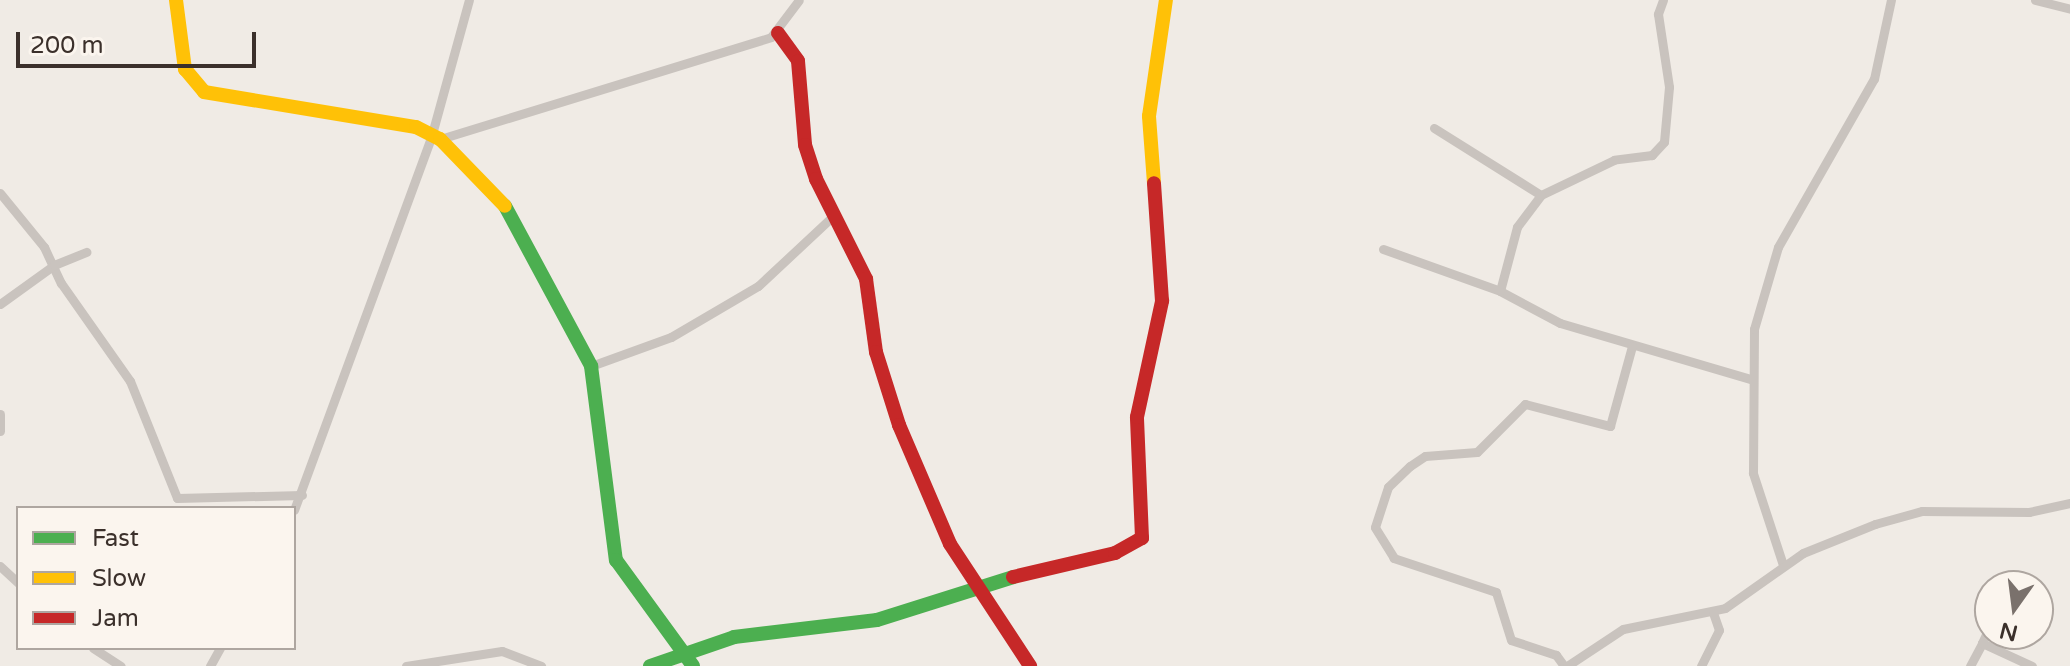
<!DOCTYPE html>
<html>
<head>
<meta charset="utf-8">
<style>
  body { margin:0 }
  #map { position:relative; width:2070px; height:666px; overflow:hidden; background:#f0ebe5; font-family:"Varela Round",sans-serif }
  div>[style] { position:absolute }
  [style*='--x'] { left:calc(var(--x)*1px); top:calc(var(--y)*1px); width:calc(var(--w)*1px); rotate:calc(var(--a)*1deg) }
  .street>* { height:9px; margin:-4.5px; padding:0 4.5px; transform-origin:4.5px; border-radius:4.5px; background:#c9c3be }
  .fast>* { height:14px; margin:-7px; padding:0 7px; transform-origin:7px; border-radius:7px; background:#4caf50 }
  .slow>* { height:14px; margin:-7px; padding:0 7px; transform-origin:7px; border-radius:7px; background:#ffc107 }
  .jam>* { height:14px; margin:-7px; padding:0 7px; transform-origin:7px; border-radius:7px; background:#c62828 }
  span { translate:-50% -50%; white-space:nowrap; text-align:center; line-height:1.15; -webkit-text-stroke:6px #fbf5ee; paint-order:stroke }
  .legend { position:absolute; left:16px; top:506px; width:280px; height:144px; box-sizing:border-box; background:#fbf5ee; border:2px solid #aea6a0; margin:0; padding:10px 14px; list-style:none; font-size:24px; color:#3b302b }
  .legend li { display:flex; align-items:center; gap:16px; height:40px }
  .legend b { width:40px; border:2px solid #aea6a0 }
  .north { position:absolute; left:1974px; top:570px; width:80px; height:80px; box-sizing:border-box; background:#fbf5ee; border:2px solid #aea6a0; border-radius:50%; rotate:194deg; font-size:22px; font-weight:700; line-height:32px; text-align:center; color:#3b302b }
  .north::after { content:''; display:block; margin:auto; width:28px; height:36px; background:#7a716c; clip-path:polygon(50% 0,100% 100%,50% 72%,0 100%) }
  .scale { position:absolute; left:16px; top:32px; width:240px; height:36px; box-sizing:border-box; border:4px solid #3b302b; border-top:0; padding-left:10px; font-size:24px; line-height:28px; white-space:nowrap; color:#3b302b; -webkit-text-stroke:6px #fbf5ee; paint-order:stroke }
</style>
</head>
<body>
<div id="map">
  <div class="street">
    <i style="--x:1663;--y:0;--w:15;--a:110"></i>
    <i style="--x:1658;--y:14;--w:74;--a:81.4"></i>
    <i style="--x:1669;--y:87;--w:55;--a:95.2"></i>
    <i style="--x:1664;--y:142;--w:18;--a:133"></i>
    <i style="--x:1652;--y:155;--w:38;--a:173"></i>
    <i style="--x:1614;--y:160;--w:81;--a:154.4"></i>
    <i style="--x:1541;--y:195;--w:40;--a:127"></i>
    <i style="--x:1517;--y:227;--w:66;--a:104.9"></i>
    <i style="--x:1500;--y:291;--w:68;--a:28.1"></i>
    <i style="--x:1560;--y:323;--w:198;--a:16.4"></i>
    <i style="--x:2035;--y:0;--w:36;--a:14"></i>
    <i style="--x:1434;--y:128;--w:126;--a:32.1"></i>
    <i style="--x:440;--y:139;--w:346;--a:-17.1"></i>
    <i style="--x:771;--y:37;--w:46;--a:-52.9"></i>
    <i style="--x:0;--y:193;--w:70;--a:50.8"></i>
    <i style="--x:44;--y:247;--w:40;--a:65"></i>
    <i style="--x:61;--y:283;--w:120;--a:54.9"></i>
    <i style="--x:130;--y:381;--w:126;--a:68.1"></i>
    <i style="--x:177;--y:498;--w:125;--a:-1.4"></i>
    <i style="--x:1383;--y:249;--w:124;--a:19.7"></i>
    <i style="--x:0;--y:304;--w:67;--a:-35.8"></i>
    <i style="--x:54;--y:265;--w:35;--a:-22"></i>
    <i style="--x:591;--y:366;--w:85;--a:-19.9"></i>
    <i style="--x:671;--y:337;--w:101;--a:-30.4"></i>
    <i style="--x:758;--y:286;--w:100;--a:-43"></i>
    <i style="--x:0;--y:414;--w:17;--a:90"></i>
    <i style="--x:294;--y:510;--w:401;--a:-69.8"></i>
    <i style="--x:432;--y:134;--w:139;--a:-74.6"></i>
    <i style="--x:1783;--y:565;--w:97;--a:-108.1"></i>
    <i style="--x:1753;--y:473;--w:144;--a:-89.6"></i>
    <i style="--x:1754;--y:329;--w:85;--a:-73.7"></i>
    <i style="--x:1778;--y:247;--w:193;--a:-60.3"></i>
    <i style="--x:1874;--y:79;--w:81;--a:-77.9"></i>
    <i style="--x:0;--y:566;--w:25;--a:43"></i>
    <i style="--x:1982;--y:643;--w:19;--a:-65"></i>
    <i style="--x:93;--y:648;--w:33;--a:33"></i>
    <i style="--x:210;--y:666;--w:21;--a:-61"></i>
    <i style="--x:406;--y:666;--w:97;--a:-8.9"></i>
    <i style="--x:502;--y:651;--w:42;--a:21"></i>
    <i style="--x:1564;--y:666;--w:14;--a:-126"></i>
    <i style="--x:1556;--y:655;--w:47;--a:-161.6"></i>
    <i style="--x:1511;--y:640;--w:50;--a:-107.4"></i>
    <i style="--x:1496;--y:592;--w:108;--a:-161.6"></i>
    <i style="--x:1394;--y:558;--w:36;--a:-122"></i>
    <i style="--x:1375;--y:527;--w:42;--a:-72"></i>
    <i style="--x:1388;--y:487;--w:30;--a:-44"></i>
    <i style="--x:1410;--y:466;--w:18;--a:-34"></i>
    <i style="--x:1425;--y:456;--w:52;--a:-4.4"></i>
    <i style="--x:1477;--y:452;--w:68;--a:-45"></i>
    <i style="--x:1525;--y:404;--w:88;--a:14.5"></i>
    <i style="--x:1610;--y:426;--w:83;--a:-74.6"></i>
    <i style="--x:1567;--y:666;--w:67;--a:-33.5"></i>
    <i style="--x:1623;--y:629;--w:104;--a:-11.6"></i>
    <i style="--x:1725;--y:608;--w:95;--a:-35.2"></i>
    <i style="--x:1803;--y:553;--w:78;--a:-21.9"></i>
    <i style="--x:1875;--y:524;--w:49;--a:-15.5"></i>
    <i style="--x:1922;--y:511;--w:107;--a:0.5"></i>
    <i style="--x:2029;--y:512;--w:42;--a:-12.4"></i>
    <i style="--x:1701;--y:666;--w:40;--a:-63.4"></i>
    <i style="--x:1719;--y:630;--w:18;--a:-109"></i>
    <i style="--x:1970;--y:666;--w:26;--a:-62"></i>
    <i style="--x:1982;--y:643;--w:55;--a:24.7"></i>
  </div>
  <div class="fast">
    <i style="--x:505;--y:206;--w:182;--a:61.7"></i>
    <i style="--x:591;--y:366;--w:196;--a:82.7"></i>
    <i style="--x:616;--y:560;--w:131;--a:54"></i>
    <i style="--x:650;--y:666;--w:89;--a:-19"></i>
    <i style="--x:734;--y:637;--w:144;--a:-6.8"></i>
    <i style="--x:877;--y:620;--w:143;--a:-17.5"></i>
  </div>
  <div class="slow">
    <i style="--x:176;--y:0;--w:70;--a:82.6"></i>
    <i style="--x:185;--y:69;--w:30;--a:50"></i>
    <i style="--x:204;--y:92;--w:215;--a:9.4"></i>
    <i style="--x:416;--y:127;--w:27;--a:27"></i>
    <i style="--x:440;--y:139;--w:93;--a:45.9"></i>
    <i style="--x:1154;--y:183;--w:67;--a:-94.3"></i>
    <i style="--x:1149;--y:116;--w:117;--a:-81.7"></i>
  </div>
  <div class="jam">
    <i style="--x:778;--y:33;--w:34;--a:54"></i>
    <i style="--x:798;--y:61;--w:84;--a:85.2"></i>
    <i style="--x:805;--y:145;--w:36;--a:72"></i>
    <i style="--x:816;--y:179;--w:112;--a:63.4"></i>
    <i style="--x:866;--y:279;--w:74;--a:82.2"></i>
    <i style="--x:876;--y:352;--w:77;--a:72.5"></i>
    <i style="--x:899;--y:425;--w:129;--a:66.8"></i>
    <i style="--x:950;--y:544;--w:146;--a:56.7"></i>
    <i style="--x:1013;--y:577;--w:105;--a:-13.2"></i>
    <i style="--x:1115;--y:553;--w:31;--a:-29"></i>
    <i style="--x:1142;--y:538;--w:121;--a:-92.4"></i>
    <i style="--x:1137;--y:417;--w:119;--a:-77.8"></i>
    <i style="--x:1162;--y:301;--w:118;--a:-93.9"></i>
  </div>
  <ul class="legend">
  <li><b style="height:10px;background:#4caf50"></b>Fast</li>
  <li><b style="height:10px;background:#ffc107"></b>Slow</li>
  <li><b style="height:10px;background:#c62828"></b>Jam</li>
  </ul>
  <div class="north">N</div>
  <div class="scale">200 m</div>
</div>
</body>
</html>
